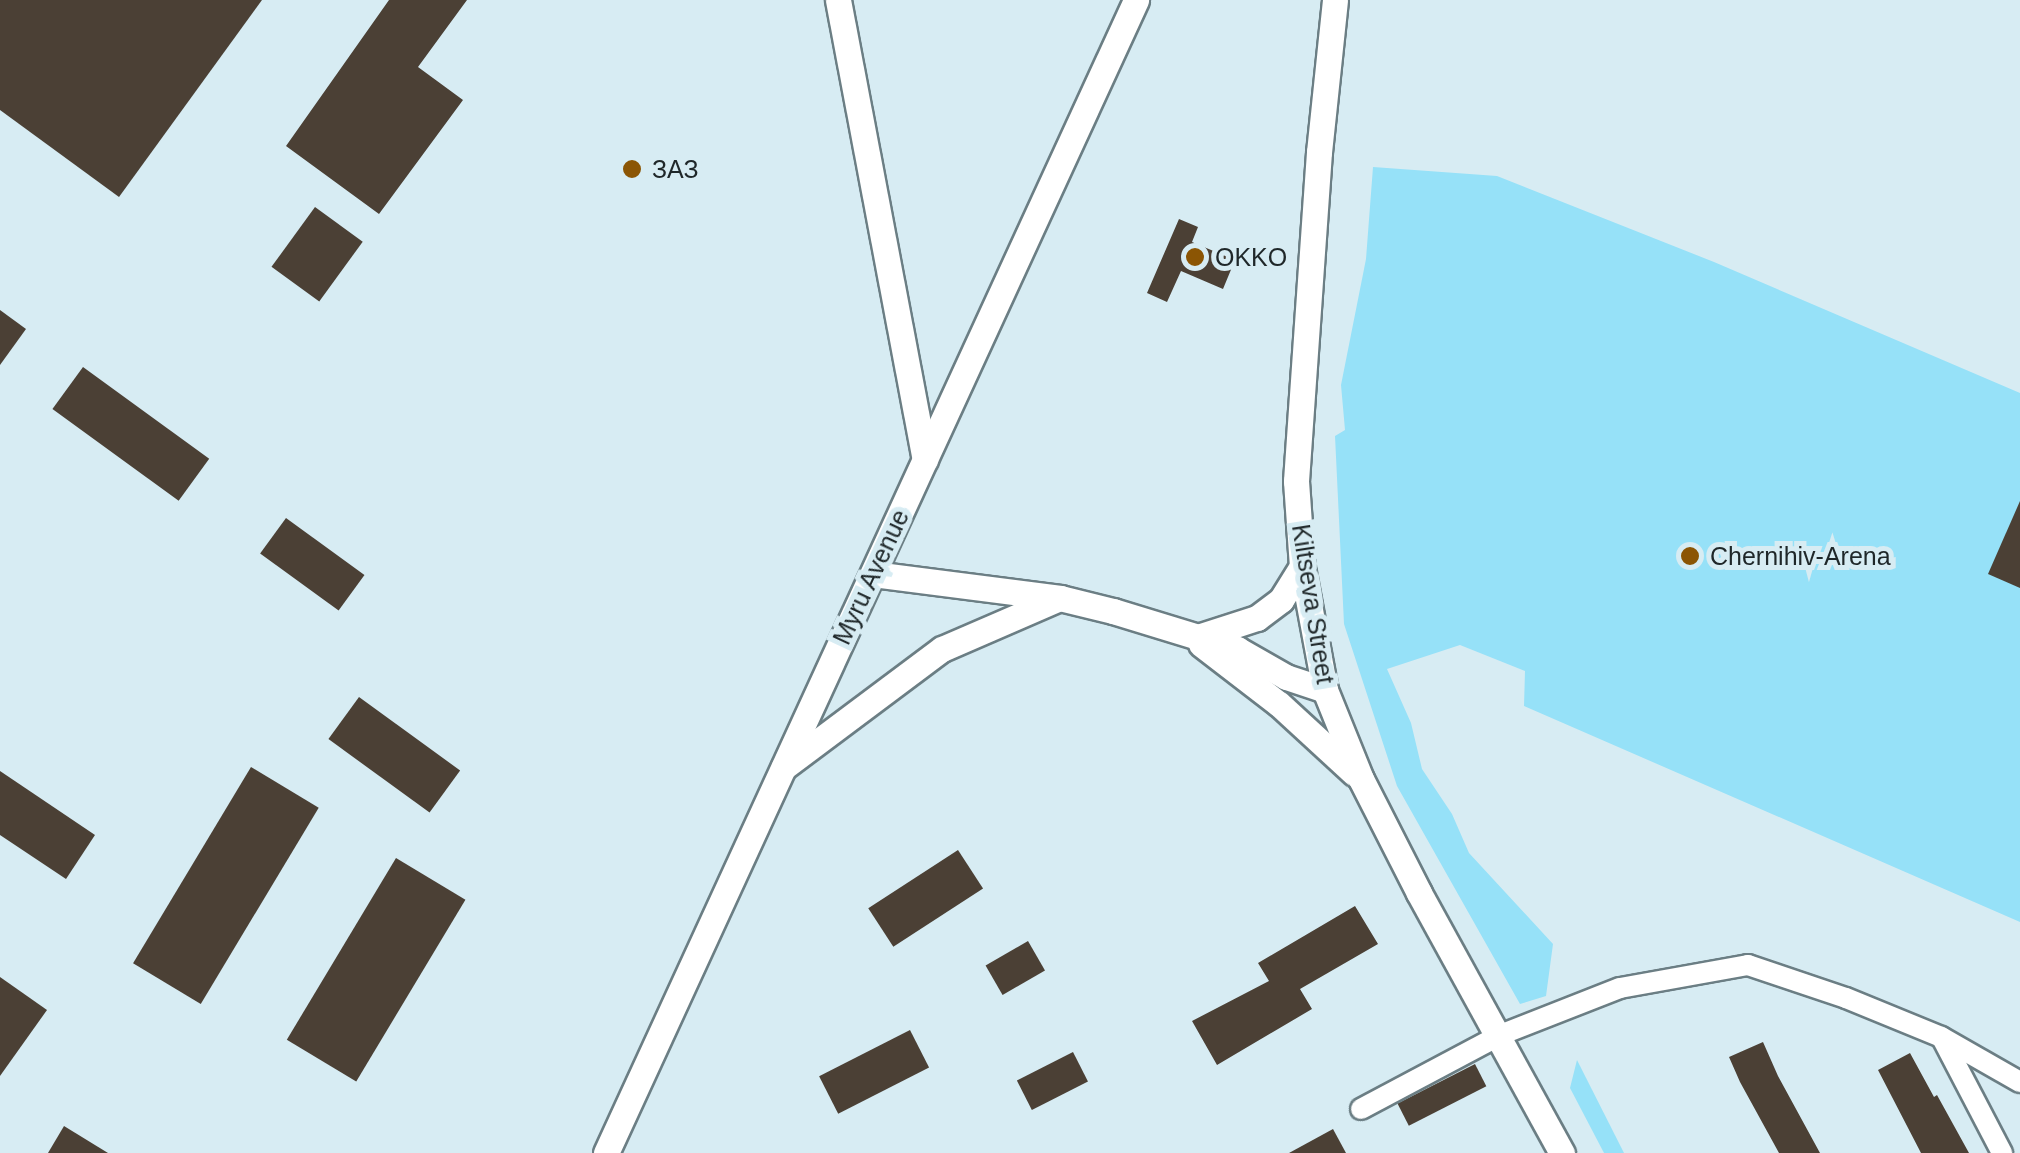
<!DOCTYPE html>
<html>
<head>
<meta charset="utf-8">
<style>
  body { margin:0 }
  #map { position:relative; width:2020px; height:1153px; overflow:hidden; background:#d7ecf3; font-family:Helvetica,sans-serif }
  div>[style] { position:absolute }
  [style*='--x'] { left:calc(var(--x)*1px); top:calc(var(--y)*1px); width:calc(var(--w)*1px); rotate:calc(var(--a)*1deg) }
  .green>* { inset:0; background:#96e1f8 }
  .building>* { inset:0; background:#4b4035; transform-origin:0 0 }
  .roads { filter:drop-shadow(2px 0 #6b7e84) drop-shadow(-2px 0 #6b7e84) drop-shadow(0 2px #6b7e84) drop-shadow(0 -2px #6b7e84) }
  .minor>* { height:20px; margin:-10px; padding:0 10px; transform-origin:10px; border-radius:10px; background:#fff }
  .major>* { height:25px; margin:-12.5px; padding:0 12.5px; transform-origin:12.5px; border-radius:12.5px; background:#fff }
  .dots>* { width:28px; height:28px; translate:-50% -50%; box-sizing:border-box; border:5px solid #d7ecf3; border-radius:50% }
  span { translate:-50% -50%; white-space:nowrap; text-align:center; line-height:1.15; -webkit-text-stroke:10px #d7ecf3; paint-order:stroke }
  .poi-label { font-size:25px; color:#1f2729 }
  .left { translate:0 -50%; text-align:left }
  .street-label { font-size:25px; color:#1f2729 }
</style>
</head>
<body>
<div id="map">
  <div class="green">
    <i style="clip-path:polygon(1373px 167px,1497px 176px,1714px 262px,2020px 393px,2020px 922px,1524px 706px,1525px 671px,1460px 645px,1387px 669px,1411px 723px,1422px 769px,1452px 814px,1469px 853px,1553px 944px,1546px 996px,1520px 1004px,1397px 786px,1344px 624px,1335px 436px,1345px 430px,1341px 385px,1366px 259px)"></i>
    <i style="clip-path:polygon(1577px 1060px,1624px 1153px,1604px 1153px,1570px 1088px)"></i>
  </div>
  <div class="building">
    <i style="clip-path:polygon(0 0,262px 0,119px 197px,0 110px)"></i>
    <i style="clip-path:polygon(389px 0,467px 0,418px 67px,463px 100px,379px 214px,286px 146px)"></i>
    <i style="left:315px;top:207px;width:59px;height:74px;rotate:36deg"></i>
    <i style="clip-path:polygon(1179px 219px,1198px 227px,1192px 242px,1235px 260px,1223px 289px,1181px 271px,1167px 302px,1147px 293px)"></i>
    <i style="clip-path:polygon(0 310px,26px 329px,0 365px)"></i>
    <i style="left:83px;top:367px;width:156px;height:52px;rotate:36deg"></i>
    <i style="clip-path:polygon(2020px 501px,2020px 588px,1988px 574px)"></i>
    <i style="left:286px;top:518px;width:97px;height:44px;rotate:36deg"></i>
    <i style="left:359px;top:697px;width:125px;height:52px;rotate:36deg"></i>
    <i style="left:251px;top:767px;width:79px;height:229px;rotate:31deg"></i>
    <i style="clip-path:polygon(0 771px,95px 835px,66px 879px,0 835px)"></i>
    <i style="left:958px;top:850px;width:46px;height:107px;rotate:57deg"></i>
    <i style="left:396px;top:858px;width:81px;height:212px;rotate:31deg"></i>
    <i style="clip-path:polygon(1355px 906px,1378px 944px,1300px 989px,1312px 1009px,1217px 1065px,1192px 1021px,1269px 981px,1258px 963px)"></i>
    <i style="left:1028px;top:941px;width:34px;height:49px;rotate:60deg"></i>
    <i style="clip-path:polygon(0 977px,47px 1010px,0 1076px)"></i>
    <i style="left:910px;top:1030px;width:42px;height:102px;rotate:63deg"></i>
    <i style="clip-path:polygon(1763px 1042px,1778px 1076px,1820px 1153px,1779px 1153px,1740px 1082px,1729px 1057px)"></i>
    <i style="left:1073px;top:1052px;width:33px;height:63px;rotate:63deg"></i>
    <i style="clip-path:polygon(1910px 1053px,1934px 1097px,1937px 1095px,1969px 1153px,1921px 1153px,1878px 1070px)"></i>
    <i style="left:1475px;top:1064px;width:25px;height:87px;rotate:63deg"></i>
    <i style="clip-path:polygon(64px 1126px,108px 1153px,48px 1153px)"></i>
    <i style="clip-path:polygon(1333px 1129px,1346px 1153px,1289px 1153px)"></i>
  </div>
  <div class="roads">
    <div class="minor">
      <i style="--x:1942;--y:1038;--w:130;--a:62.4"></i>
      <i style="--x:1361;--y:1109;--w:157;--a:-28"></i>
      <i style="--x:1500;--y:1035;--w:129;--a:-21.4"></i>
      <i style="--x:1620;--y:988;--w:130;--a:-10.2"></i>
      <i style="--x:1748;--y:965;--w:103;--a:18.6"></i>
      <i style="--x:1846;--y:998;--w:103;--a:22.3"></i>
      <i style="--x:1941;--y:1037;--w:91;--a:29.7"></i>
    </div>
    <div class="major">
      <i style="--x:838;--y:0;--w:468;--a:79.3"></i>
      <i style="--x:1335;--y:0;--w:153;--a:96"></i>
      <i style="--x:1319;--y:152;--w:330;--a:94"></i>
      <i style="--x:1296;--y:481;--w:86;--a:86"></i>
      <i style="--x:1302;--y:567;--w:125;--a:79.4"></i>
      <i style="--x:1325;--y:690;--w:96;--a:68"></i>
      <i style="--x:1361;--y:779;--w:128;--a:63"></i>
      <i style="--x:1419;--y:893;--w:297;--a:61.2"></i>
      <i style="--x:873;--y:574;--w:189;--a:7.3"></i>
      <i style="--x:1060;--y:598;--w:55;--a:13.8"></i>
      <i style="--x:1113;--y:611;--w:130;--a:17"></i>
      <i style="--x:1237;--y:649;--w:56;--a:29.7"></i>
      <i style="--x:1286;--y:677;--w:41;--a:18.4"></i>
      <i style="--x:1198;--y:637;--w:62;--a:-17.9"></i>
      <i style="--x:1257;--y:618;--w:30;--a:-37"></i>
      <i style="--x:1281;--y:600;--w:39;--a:-58"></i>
      <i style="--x:1201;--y:644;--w:98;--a:37.6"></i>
      <i style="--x:1279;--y:704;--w:102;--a:42.6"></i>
      <i style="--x:784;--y:767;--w:197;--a:-36.8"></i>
      <i style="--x:942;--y:649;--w:123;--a:-23.4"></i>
      <i style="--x:606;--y:1153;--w:1269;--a:-65.31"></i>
    </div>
  </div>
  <div class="dots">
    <i style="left:632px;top:169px;background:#8b5504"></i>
    <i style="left:1195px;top:257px;background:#8b5504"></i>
    <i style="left:1690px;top:556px;background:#8b5504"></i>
  </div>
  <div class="poi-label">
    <span class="left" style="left:652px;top:169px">ЗАЗ</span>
    <span class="left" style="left:1215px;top:257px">OKKO</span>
    <span class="left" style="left:1710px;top:556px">Chernihiv-Arena</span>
  </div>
  <div class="street-label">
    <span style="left:871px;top:577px;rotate:-65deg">Myru Avenue</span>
    <span style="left:1313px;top:604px;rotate:81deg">Kiltseva Street</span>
  </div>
</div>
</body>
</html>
